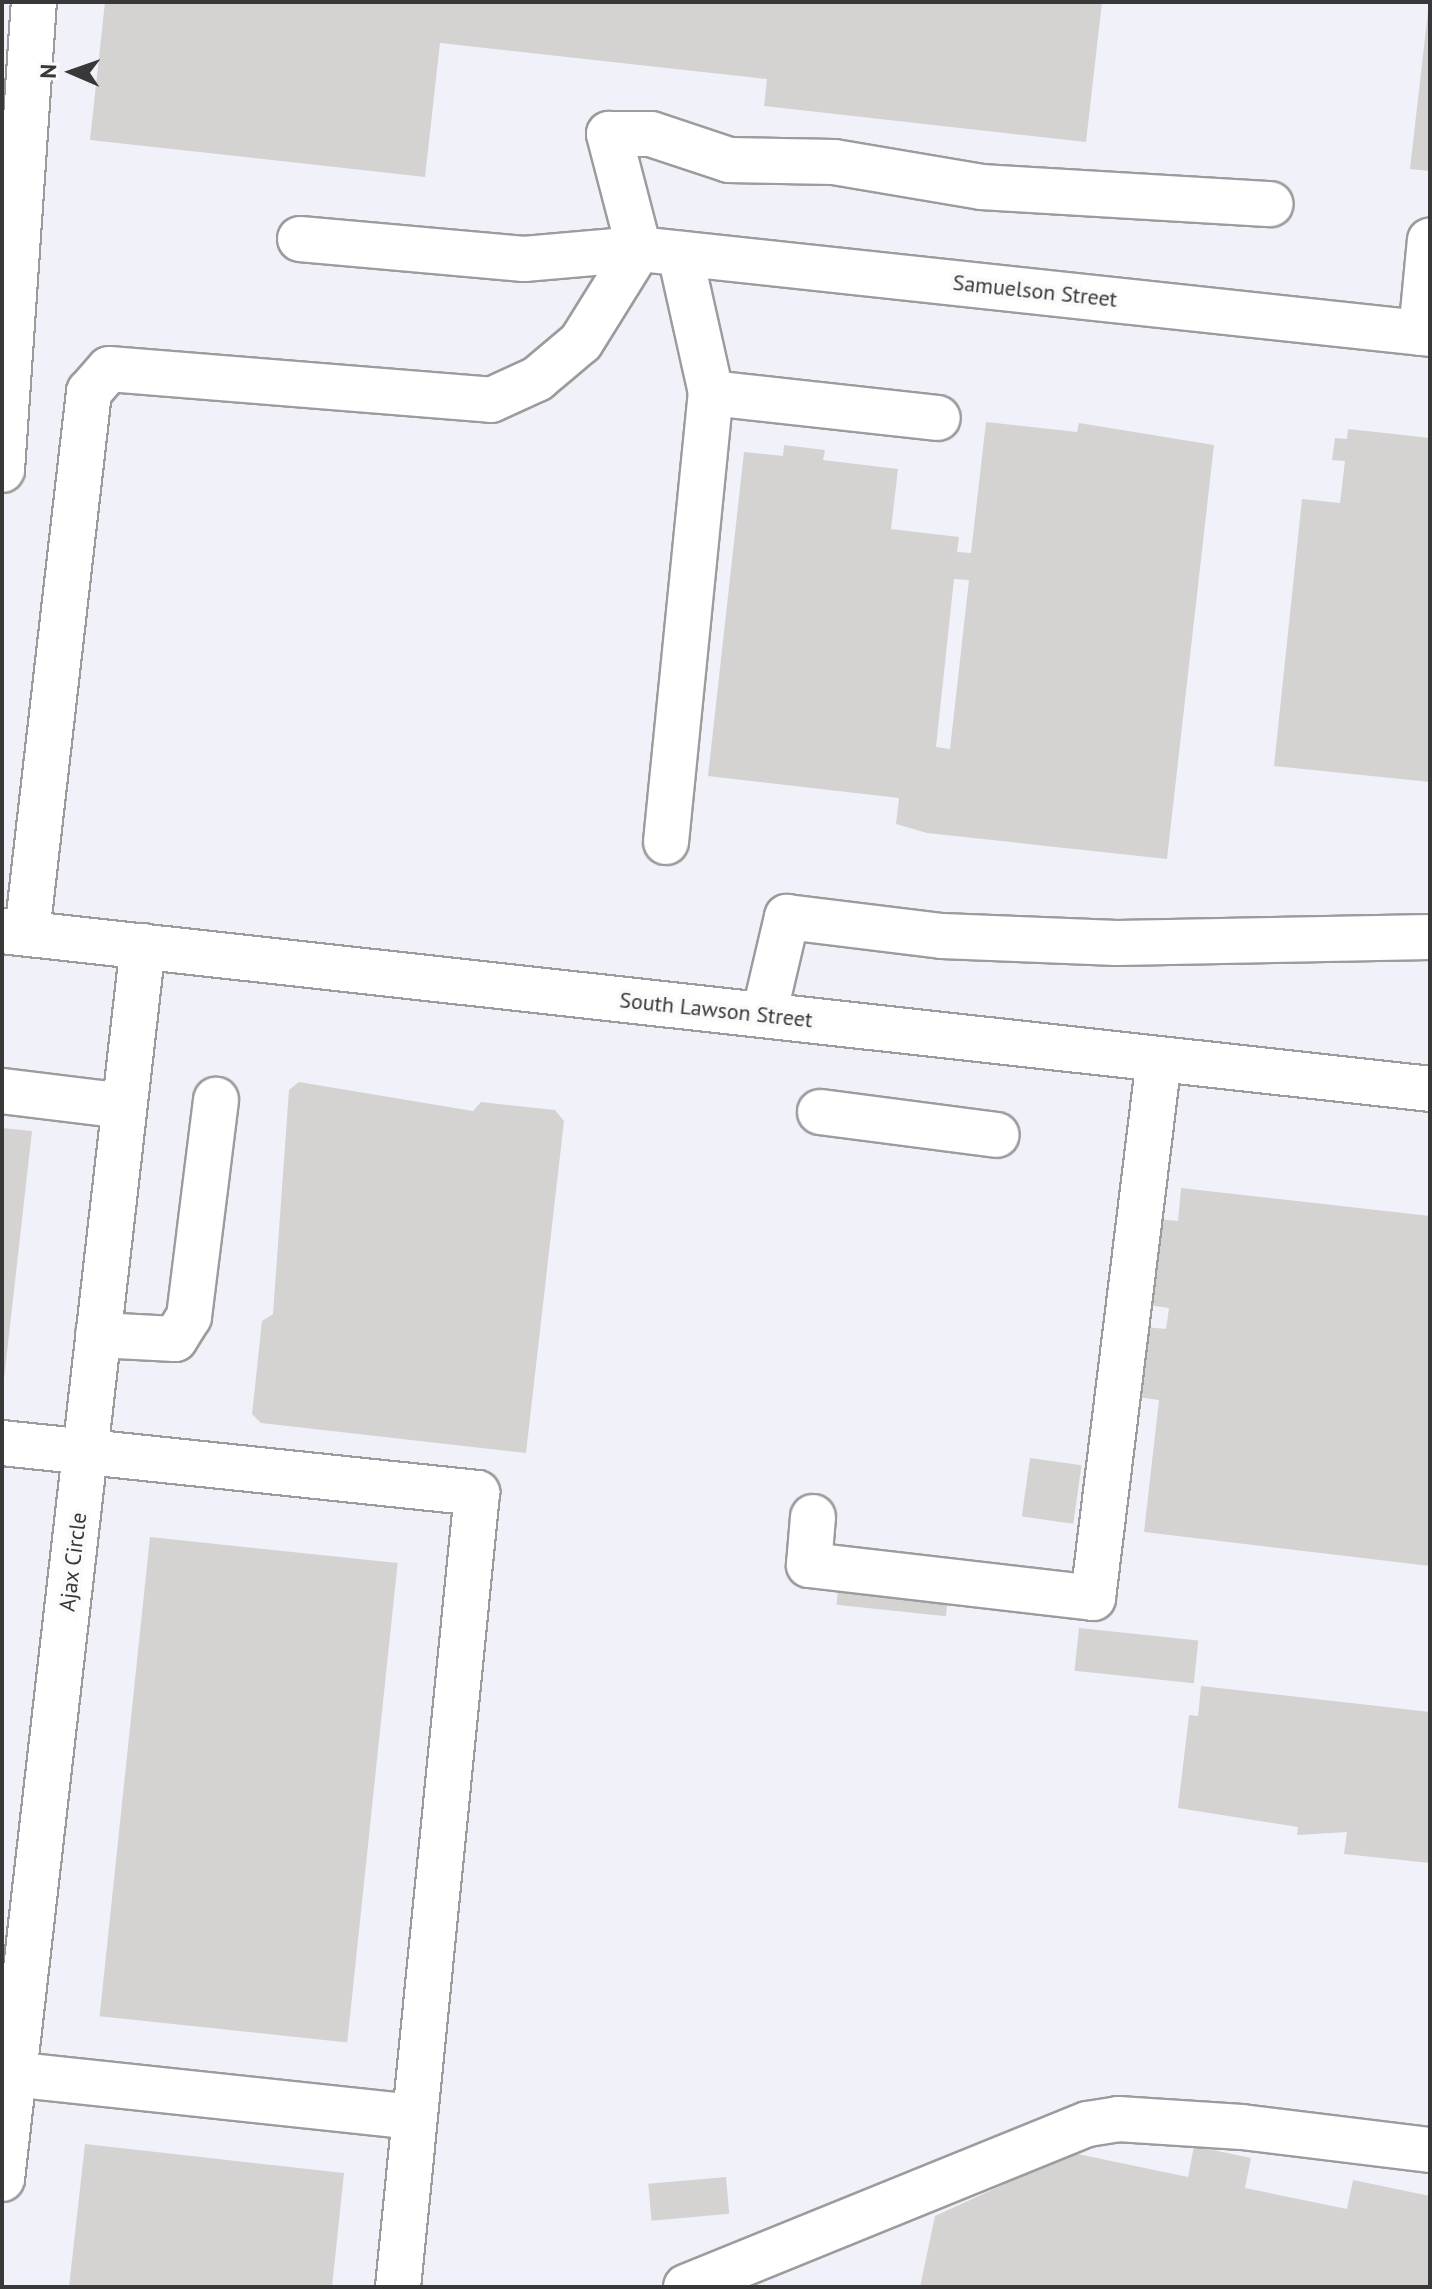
<!DOCTYPE html>
<html>
<head>
<meta charset="utf-8">
<style>
  body { margin:0 }
  #map { position:relative; width:1432px; height:2289px; overflow:hidden; background:#fafafb; font-family:"PT Sans",sans-serif }
  div>[style] { position:absolute }
  [style*='--x'] { left:calc(var(--x)*1px); top:calc(var(--y)*1px); width:calc(var(--w)*1px); rotate:calc(var(--a)*1deg) }
  .built>* { inset:0; background:#f1f1fa; transform-origin:0 0 }
  .building>* { inset:0; background:#d4d3d2; transform-origin:0 0 }
  .roads { filter:drop-shadow(2px 0 #9c9c9d) drop-shadow(-2px 0 #9c9c9d) drop-shadow(0 2px #9c9c9d) drop-shadow(0 -2px #9c9c9d) }
  .minor>* { height:44px; margin:-22px; padding:0 22px; transform-origin:22px; border-radius:22px; background:#fff }
  span { translate:-50% -50%; white-space:nowrap; text-align:center; line-height:1.15; -webkit-text-stroke:8px #fafafb; paint-order:stroke }
  .street-label { font-size:22px; color:#383838 }
  .frame { position:absolute; inset:0; border:4px solid #383838; pointer-events:none }
  .north { position:absolute; left:32px; top:32px; width:80px; height:80px; -webkit-text-stroke:6px #fafafb; paint-order:stroke; rotate:272deg; font-size:22px; font-weight:700; line-height:32px; text-align:center; color:#383838 }
  .north::after { content:''; display:block; margin:auto; width:28px; height:36px; background:#383838; clip-path:polygon(50% 0,100% 100%,50% 72%,0 100%) }
</style>
</head>
<body>
<div id="map">
  <div class="built">
    <i style="left:2px;top:2px;width:1428px;height:2285px"></i>
  </div>
  <div class="building">
    <i style="clip-path:polygon(105px 2px,1102px 2px,1086px 142px,764px 106px,767px 79px,440px 43px,425px 177px,90px 140px)"></i>
    <i style="clip-path:polygon(1428px 11px,1430px 11px,1430px 171px,1410px 169px)"></i>
    <i style="clip-path:polygon(evenodd,986px 422px,1077px 432px,1079px 423px,1214px 445px,1167px 859px,927px 833px,896px 824px,899px 798px,708px 776px,744px 452px,783px 456px,784px 445px,825px 450px,823px 460px,898px 469px,891px 529px,959px 537px,957px 552px,971px 553px,986px 422px,954px 579px,969px 580px,950px 749px,936px 747px,954px 579px)"></i>
    <i style="clip-path:polygon(1348px 429px,1430px 438px,1430px 782px,1274px 766px,1302px 499px,1340px 503px,1345px 461px,1332px 460px,1335px 438px,1347px 439px)"></i>
    <i style="clip-path:polygon(299px 1082px,473px 1111px,481px 1102px,555px 1110px,564px 1121px,526px 1453px,261px 1423px,252px 1414px,262px 1321px,273px 1314px,289px 1090px)"></i>
    <i style="clip-path:polygon(2px 1128px,32px 1131px,4px 1379px,2px 1378px)"></i>
    <i style="clip-path:polygon(1181px 1188px,1430px 1216px,1430px 1566px,1144px 1532px,1159px 1400px,1137px 1397px,1145px 1327px,1166px 1329px,1169px 1308px,1148px 1305px,1157px 1219px,1178px 1221px)"></i>
    <i style="left:1030px;top:1458px;width:52px;height:59px;rotate:8deg"></i>
    <i style="left:150px;top:1537px;width:249px;height:482px;rotate:6deg"></i>
    <i style="left:839px;top:1581px;width:110px;height:24px;rotate:6deg"></i>
    <i style="left:1079px;top:1628px;width:120px;height:43px;rotate:6deg"></i>
    <i style="clip-path:polygon(1201px 1686px,1430px 1712px,1430px 1863px,1344px 1854px,1347px 1832px,1297px 1835px,1298px 1827px,1178px 1808px,1189px 1715px,1198px 1716px)"></i>
    <i style="clip-path:polygon(85px 2144px,344px 2173px,332px 2287px,69px 2287px)"></i>
    <i style="clip-path:polygon(1194px 2146px,1251px 2158px,1245px 2188px,1347px 2209px,1353px 2180px,1430px 2196px,1430px 2287px,920px 2287px,935px 2216px,1073px 2153px,1188px 2177px)"></i>
    <i style="left:726px;top:2177px;width:37px;height:78px;rotate:85deg"></i>
  </div>
  <div class="roads">
    <div class="minor">
      <i style="--x:300;--y:239;--w:225;--a:5.1"></i>
      <i style="--x:524;--y:259;--w:115;--a:-5"></i>
      <i style="--x:639;--y:249;--w:796;--a:6.13"></i>
      <i style="--x:680;--y:254;--w:142;--a:77.4"></i>
      <i style="--x:711;--y:393;--w:228;--a:6.3"></i>
      <i style="--x:1421;--y:333;--w:93;--a:-84.5"></i>
      <i style="--x:2;--y:470;--w:469;--a:-86.1"></i>
      <i style="--x:666;--y:842;--w:451;--a:-84.3"></i>
      <i style="--x:2;--y:931;--w:1437;--a:6.31"></i>
      <i style="--x:27;--y:933;--w:545;--a:-83.46"></i>
      <i style="--x:89;--y:392;--w:30;--a:-49"></i>
      <i style="--x:109;--y:369;--w:383;--a:4.6"></i>
      <i style="--x:491;--y:400;--w:51;--a:-24.5"></i>
      <i style="--x:537;--y:379;--w:57;--a:-40.1"></i>
      <i style="--x:581;--y:342;--w:110;--a:-58.1"></i>
      <i style="--x:639;--y:249;--w:119;--a:-104.6"></i>
      <i style="--x:609;--y:134;--w:42;--a:0"></i>
      <i style="--x:651;--y:134;--w:82;--a:18.4"></i>
      <i style="--x:729;--y:160;--w:105;--a:1.1"></i>
      <i style="--x:834;--y:162;--w:150;--a:9.6"></i>
      <i style="--x:982;--y:187;--w:289;--a:3.4"></i>
      <i style="--x:764;--y:1015;--w:101;--a:-76.8"></i>
      <i style="--x:787;--y:917;--w:156;--a:7"></i>
      <i style="--x:942;--y:936;--w:175;--a:2.3"></i>
      <i style="--x:1117;--y:943;--w:313;--a:-1.1"></i>
      <i style="--x:2;--y:1091;--w:123;--a:7"></i>
      <i style="--x:820;--y:1112;--w:178;--a:7.4"></i>
      <i style="--x:98;--y:1335;--w:77;--a:3"></i>
      <i style="--x:175;--y:1339;--w:26;--a:-58"></i>
      <i style="--x:189;--y:1317;--w:219;--a:-82.9"></i>
      <i style="--x:2;--y:1443;--w:478;--a:6"></i>
      <i style="--x:477;--y:1493;--w:798;--a:95.68"></i>
      <i style="--x:813;--y:1517;--w:48;--a:94.8"></i>
      <i style="--x:809;--y:1565;--w:286;--a:6.6"></i>
      <i style="--x:1093;--y:1598;--w:543;--a:-83.02"></i>
      <i style="--x:2;--y:2073;--w:415;--a:6.1"></i>
      <i style="--x:2;--y:2179;--w:1241;--a:-83.48"></i>
      <i style="--x:686;--y:2287;--w:434;--a:-22.1"></i>
      <i style="--x:1088;--y:2124;--w:30;--a:-9"></i>
      <i style="--x:1118;--y:2119;--w:124;--a:3.7"></i>
      <i style="--x:1242;--y:2127;--w:189;--a:7"></i>
    </div>
  </div>
  <div class="street-label">
    <span style="left:1035px;top:291px;rotate:6deg">Samuelson Street</span>
    <span style="left:716px;top:1010px;rotate:6deg">South Lawson Street</span>
    <span style="left:73px;top:1562px;rotate:-83deg">Ajax Circle</span>
  </div>
  <div class="frame"></div>
  <div class="north">N</div>
</div>
</body>
</html>
